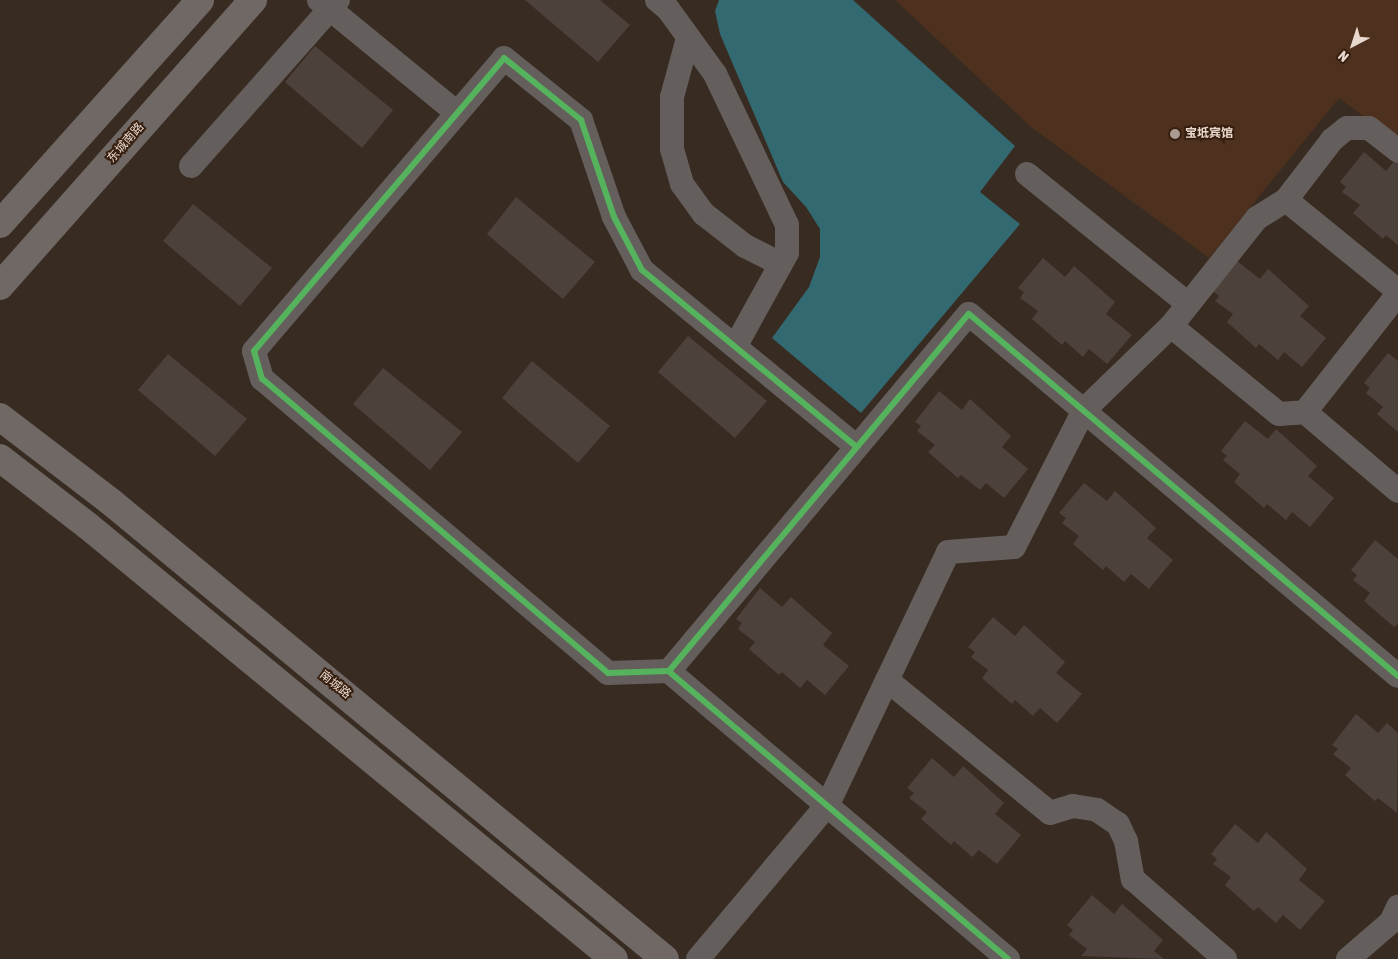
<!DOCTYPE html>
<meta charset="utf-8">
<style>
body{margin:0}
#map{position:relative;width:1398px;height:959px;overflow:hidden;background:#382b22;font-family:"Asap Condensed","Noto Sans SC",sans-serif}
div>[style]{position:absolute}
[style*='--x']{left:calc(var(--x)*1px);top:calc(var(--y)*1px);width:calc(var(--w)*1px);rotate:calc(var(--a)*1deg)}
.built>*{inset:0;background:#4d301d}
.water>*{inset:0;background:#336971}
.building>*{inset:0;background:#4d413b}
.minor>*{height:24px;margin:-12px;padding:0 12px;transform-origin:12px;border-radius:12px;background:#645e5c}
.secondary>*{height:28px;margin:-14px;padding:0 14px;transform-origin:14px;border-radius:14px;background:#706865}
.cycleway>*{height:6px;margin:-3px;padding:0 3px;transform-origin:3px;border-radius:3px;background:#56b35d}
.dots>*{width:14px;height:14px;translate:-50% -50%;box-sizing:border-box;border:2px solid #371f0f;border-radius:50%}
span{translate:-50% -50%;white-space:nowrap;text-align:center;line-height:1.15;-webkit-text-stroke:4px #371f0f;paint-order:stroke}
.poi-label{font-size:12px;color:#e9d8ce;font-weight:700}
.left{translate:0 -50%;text-align:left}
.street-label{font-size:12px;color:#e9d8ce}
.north{position:absolute;left:1328px;top:20px;width:50px;height:50px;-webkit-text-stroke:4px #371f0f;paint-order:stroke;rotate:220deg;font-size:14px;font-weight:700;line-height:20px;text-align:center;color:#e9d8ce}
.north::after{content:'';display:block;margin:auto;width:18px;height:22px;background:#e9d8ce;clip-path:polygon(50% 0,100% 100%,50% 72%,0 100%)}
</style>
<div id="map">
<div class="built">
<i style="clip-path:polygon(895px 0,1398px 0,1398px 142px,1339px 98px,1209px 258px,1031px 127px)"></i>
</div>
<div class="water">
<i style="clip-path:polygon(719px 0,853px 0,1015px 146px,980px 192px,1020px 224px,861px 413px,772px 338px,809px 287px,820px 257px,820px 229px,806px 207px,783px 182px,720px 34px,715px 11px)"></i>
</div>
<div class="building">
<i style="clip-path:polygon(525px 0,600px 0,630px 25px,598px 62px)"></i>
<i style="clip-path:polygon(315px 46px,393px 110px,362px 148px,285px 82px)"></i>
<i style="clip-path:polygon(1364px 152px,1386px 171px,1395px 160px,1398px 163px,1398px 245px,1386px 235px,1383px 239px,1353px 213px,1360px 205px,1342px 192px,1346px 187px,1340px 182px)"></i>
<i style="clip-path:polygon(516px 197px,595px 262px,563px 299px,487px 234px)"></i>
<i style="clip-path:polygon(193px 204px,272px 268px,240px 306px,163px 241px)"></i>
<i style="clip-path:polygon(1043px 258px,1065px 277px,1074px 266px,1115px 302px,1106px 314px,1132px 335px,1107px 364px,1089px 349px,1083px 357px,1065px 341px,1062px 345px,1032px 319px,1038px 311px,1020px 298px,1024px 292px,1018px 288px)"></i>
<i style="clip-path:polygon(1237px 261px,1260px 279px,1268px 269px,1309px 306px,1300px 316px,1326px 338px,1302px 367px,1284px 352px,1278px 360px,1259px 344px,1256px 348px,1227px 322px,1233px 314px,1215px 301px,1219px 296px,1213px 291px)"></i>
<i style="clip-path:polygon(688px 336px,767px 401px,735px 438px,658px 372px)"></i>
<i style="clip-path:polygon(1388px 353px,1398px 361px,1398px 432px,1377px 414px,1383px 407px,1366px 393px,1370px 388px,1364px 383px)"></i>
<i style="clip-path:polygon(168px 354px,247px 419px,215px 456px,138px 390px)"></i>
<i style="clip-path:polygon(532px 361px,610px 426px,578px 463px,502px 398px)"></i>
<i style="clip-path:polygon(383px 368px,462px 432px,430px 470px,353px 404px)"></i>
<i style="clip-path:polygon(939px 391px,962px 410px,970px 399px,1011px 436px,1002px 447px,1028px 469px,1004px 498px,986px 483px,980px 490px,961px 475px,958px 478px,928px 452px,935px 445px,917px 431px,921px 426px,915px 422px)"></i>
<i style="clip-path:polygon(1245px 421px,1268px 439px,1276px 429px,1317px 466px,1308px 476px,1334px 498px,1310px 527px,1292px 512px,1286px 520px,1267px 504px,1264px 508px,1234px 482px,1240px 474px,1223px 460px,1227px 456px,1221px 451px)"></i>
<i style="clip-path:polygon(1084px 483px,1107px 501px,1115px 491px,1156px 528px,1147px 538px,1173px 560px,1149px 589px,1131px 574px,1124px 582px,1106px 566px,1103px 570px,1073px 544px,1079px 536px,1062px 523px,1066px 518px,1059px 513px)"></i>
<i style="clip-path:polygon(1375px 540px,1398px 559px,1398px 624px,1394px 627px,1364px 601px,1370px 593px,1353px 580px,1357px 575px,1351px 570px)"></i>
<i style="clip-path:polygon(760px 588px,782px 607px,791px 597px,832px 633px,823px 645px,849px 666px,825px 695px,807px 680px,800px 688px,782px 672px,779px 675px,749px 649px,755px 642px,738px 629px,742px 623px,736px 619px)"></i>
<i style="clip-path:polygon(993px 617px,1015px 636px,1024px 625px,1065px 662px,1056px 673px,1082px 694px,1057px 723px,1040px 708px,1033px 716px,1015px 700px,1012px 704px,982px 678px,988px 670px,971px 657px,975px 652px,968px 647px)"></i>
<i style="clip-path:polygon(1356px 714px,1378px 733px,1387px 723px,1398px 733px,1397px 813px,1378px 798px,1375px 801px,1345px 775px,1351px 768px,1333px 754px,1338px 749px,1332px 745px)"></i>
<i style="clip-path:polygon(932px 758px,954px 777px,963px 766px,1004px 803px,995px 814px,1021px 835px,997px 864px,979px 850px,972px 857px,954px 841px,951px 845px,921px 819px,927px 812px,909px 798px,914px 793px,907px 788px)"></i>
<i style="clip-path:polygon(1235px 824px,1258px 843px,1266px 832px,1307px 869px,1299px 880px,1325px 901px,1300px 930px,1283px 915px,1276px 923px,1258px 907px,1254px 911px,1225px 885px,1231px 877px,1213px 864px,1217px 859px,1211px 854px)"></i>
<i style="clip-path:polygon(1092px 895px,1114px 914px,1122px 904px,1163px 940px,1154px 951px,1164px 959px,1081px 956px,1087px 949px,1069px 935px,1073px 930px,1067px 925px)"></i>
</div>
<div class="minor">
<i style="--x:319;--y:0;--w:178;--a:39.3"></i>
<i style="--x:657;--y:0;--w:14;--a:39"></i>
<i style="--x:668;--y:9;--w:80;--a:54.1"></i>
<i style="--x:715;--y:74;--w:167;--a:64.5"></i>
<i style="--x:787;--y:225;--w:28;--a:90"></i>
<i style="--x:787;--y:253;--w:107;--a:119"></i>
<i style="--x:688;--y:38;--w:61;--a:105.2"></i>
<i style="--x:672;--y:97;--w:52;--a:90"></i>
<i style="--x:672;--y:149;--w:36;--a:74"></i>
<i style="--x:682;--y:184;--w:37;--a:54"></i>
<i style="--x:704;--y:214;--w:52;--a:38"></i>
<i style="--x:745;--y:246;--w:40;--a:26.6"></i>
<i style="--x:191;--y:166;--w:222;--a:-48.5"></i>
<i style="--x:1027;--y:174;--w:207;--a:38.9"></i>
<i style="--x:1286;--y:200;--w:76;--a:-52.5"></i>
<i style="--x:1332;--y:140;--w:19;--a:-39"></i>
<i style="--x:1347;--y:128;--w:22;--a:0"></i>
<i style="--x:1369;--y:128;--w:37;--a:38"></i>
<i style="--x:1398;--y:291;--w:144;--a:-140.9"></i>
<i style="--x:1286;--y:200;--w:34;--a:148"></i>
<i style="--x:1257;--y:218;--w:138;--a:128.5"></i>
<i style="--x:1171;--y:326;--w:139;--a:39.2"></i>
<i style="--x:1279;--y:414;--w:26;--a:-4"></i>
<i style="--x:1305;--y:412;--w:122;--a:40.3"></i>
<i style="--x:1305;--y:412;--w:150;--a:-51.8"></i>
<i style="--x:669;--y:671;--w:61;--a:178.1"></i>
<i style="--x:608;--y:673;--w:454;--a:-139.6"></i>
<i style="--x:262;--y:379;--w:29;--a:-106"></i>
<i style="--x:254;--y:351;--w:385;--a:-49.5"></i>
<i style="--x:504;--y:58;--w:99;--a:38.8"></i>
<i style="--x:581;--y:120;--w:102;--a:71.2"></i>
<i style="--x:614;--y:217;--w:60;--a:62.2"></i>
<i style="--x:642;--y:270;--w:278;--a:39.5"></i>
<i style="--x:887;--y:680;--w:210;--a:39.2"></i>
<i style="--x:1050;--y:813;--w:24;--a:-17"></i>
<i style="--x:1073;--y:806;--w:24;--a:9"></i>
<i style="--x:1097;--y:810;--w:25;--a:34"></i>
<i style="--x:1118;--y:824;--w:19;--a:65"></i>
<i style="--x:1126;--y:841;--w:39;--a:80"></i>
<i style="--x:1133;--y:879;--w:122;--a:41"></i>
<i style="--x:698;--y:959;--w:202;--a:-50"></i>
<i style="--x:828;--y:804;--w:279;--a:-64.5"></i>
<i style="--x:948;--y:552;--w:66;--a:-4.3"></i>
<i style="--x:1014;--y:547;--w:154;--a:-62.9"></i>
<i style="--x:1084;--y:410;--w:121;--a:-44"></i>
<i style="--x:1008;--y:959;--w:445;--a:-139.7"></i>
<i style="--x:669;--y:671;--w:466;--a:-50"></i>
<i style="--x:969;--y:314;--w:561;--a:40.16"></i>
<i style="--x:1348;--y:959;--w:57;--a:-40.7"></i>
<i style="--x:1391;--y:922;--w:17;--a:-65"></i>
</div>
<div class="secondary">
<i style="--x:0;--y:224;--w:300;--a:-48.2"></i>
<i style="--x:0;--y:286;--w:382;--a:-48.5"></i>
<i style="--x:0;--y:417;--w:140;--a:37.4"></i>
<i style="--x:111;--y:502;--w:718;--a:39.52"></i>
<i style="--x:0;--y:458;--w:111;--a:37.7"></i>
<i style="--x:88;--y:526;--w:681;--a:39.46"></i>
</div>
<div class="cycleway">
<i style="--x:669;--y:671;--w:61;--a:178.1"></i>
<i style="--x:608;--y:673;--w:454;--a:-139.6"></i>
<i style="--x:262;--y:379;--w:29;--a:-106"></i>
<i style="--x:254;--y:351;--w:385;--a:-49.5"></i>
<i style="--x:504;--y:58;--w:99;--a:38.8"></i>
<i style="--x:581;--y:120;--w:102;--a:71.2"></i>
<i style="--x:614;--y:217;--w:60;--a:62.2"></i>
<i style="--x:642;--y:270;--w:278;--a:39.5"></i>
<i style="--x:1008;--y:959;--w:445;--a:-139.7"></i>
<i style="--x:669;--y:671;--w:466;--a:-50"></i>
<i style="--x:969;--y:314;--w:561;--a:40.16"></i>
</div>
<div class="dots">
<i style="left:1175px;top:134px;background:#ab9b92"></i>
</div>
<div class="poi-label">
<span class="left" style="left:1185px;top:134px">宝坻宾馆</span>
</div>
<div class="street-label">
<span style="left:126px;top:143px;rotate:-49deg">东城南路</span>
<span style="left:335px;top:685px;rotate:39deg">南城路</span>
</div>
<div class="north">N</div>
</div>
